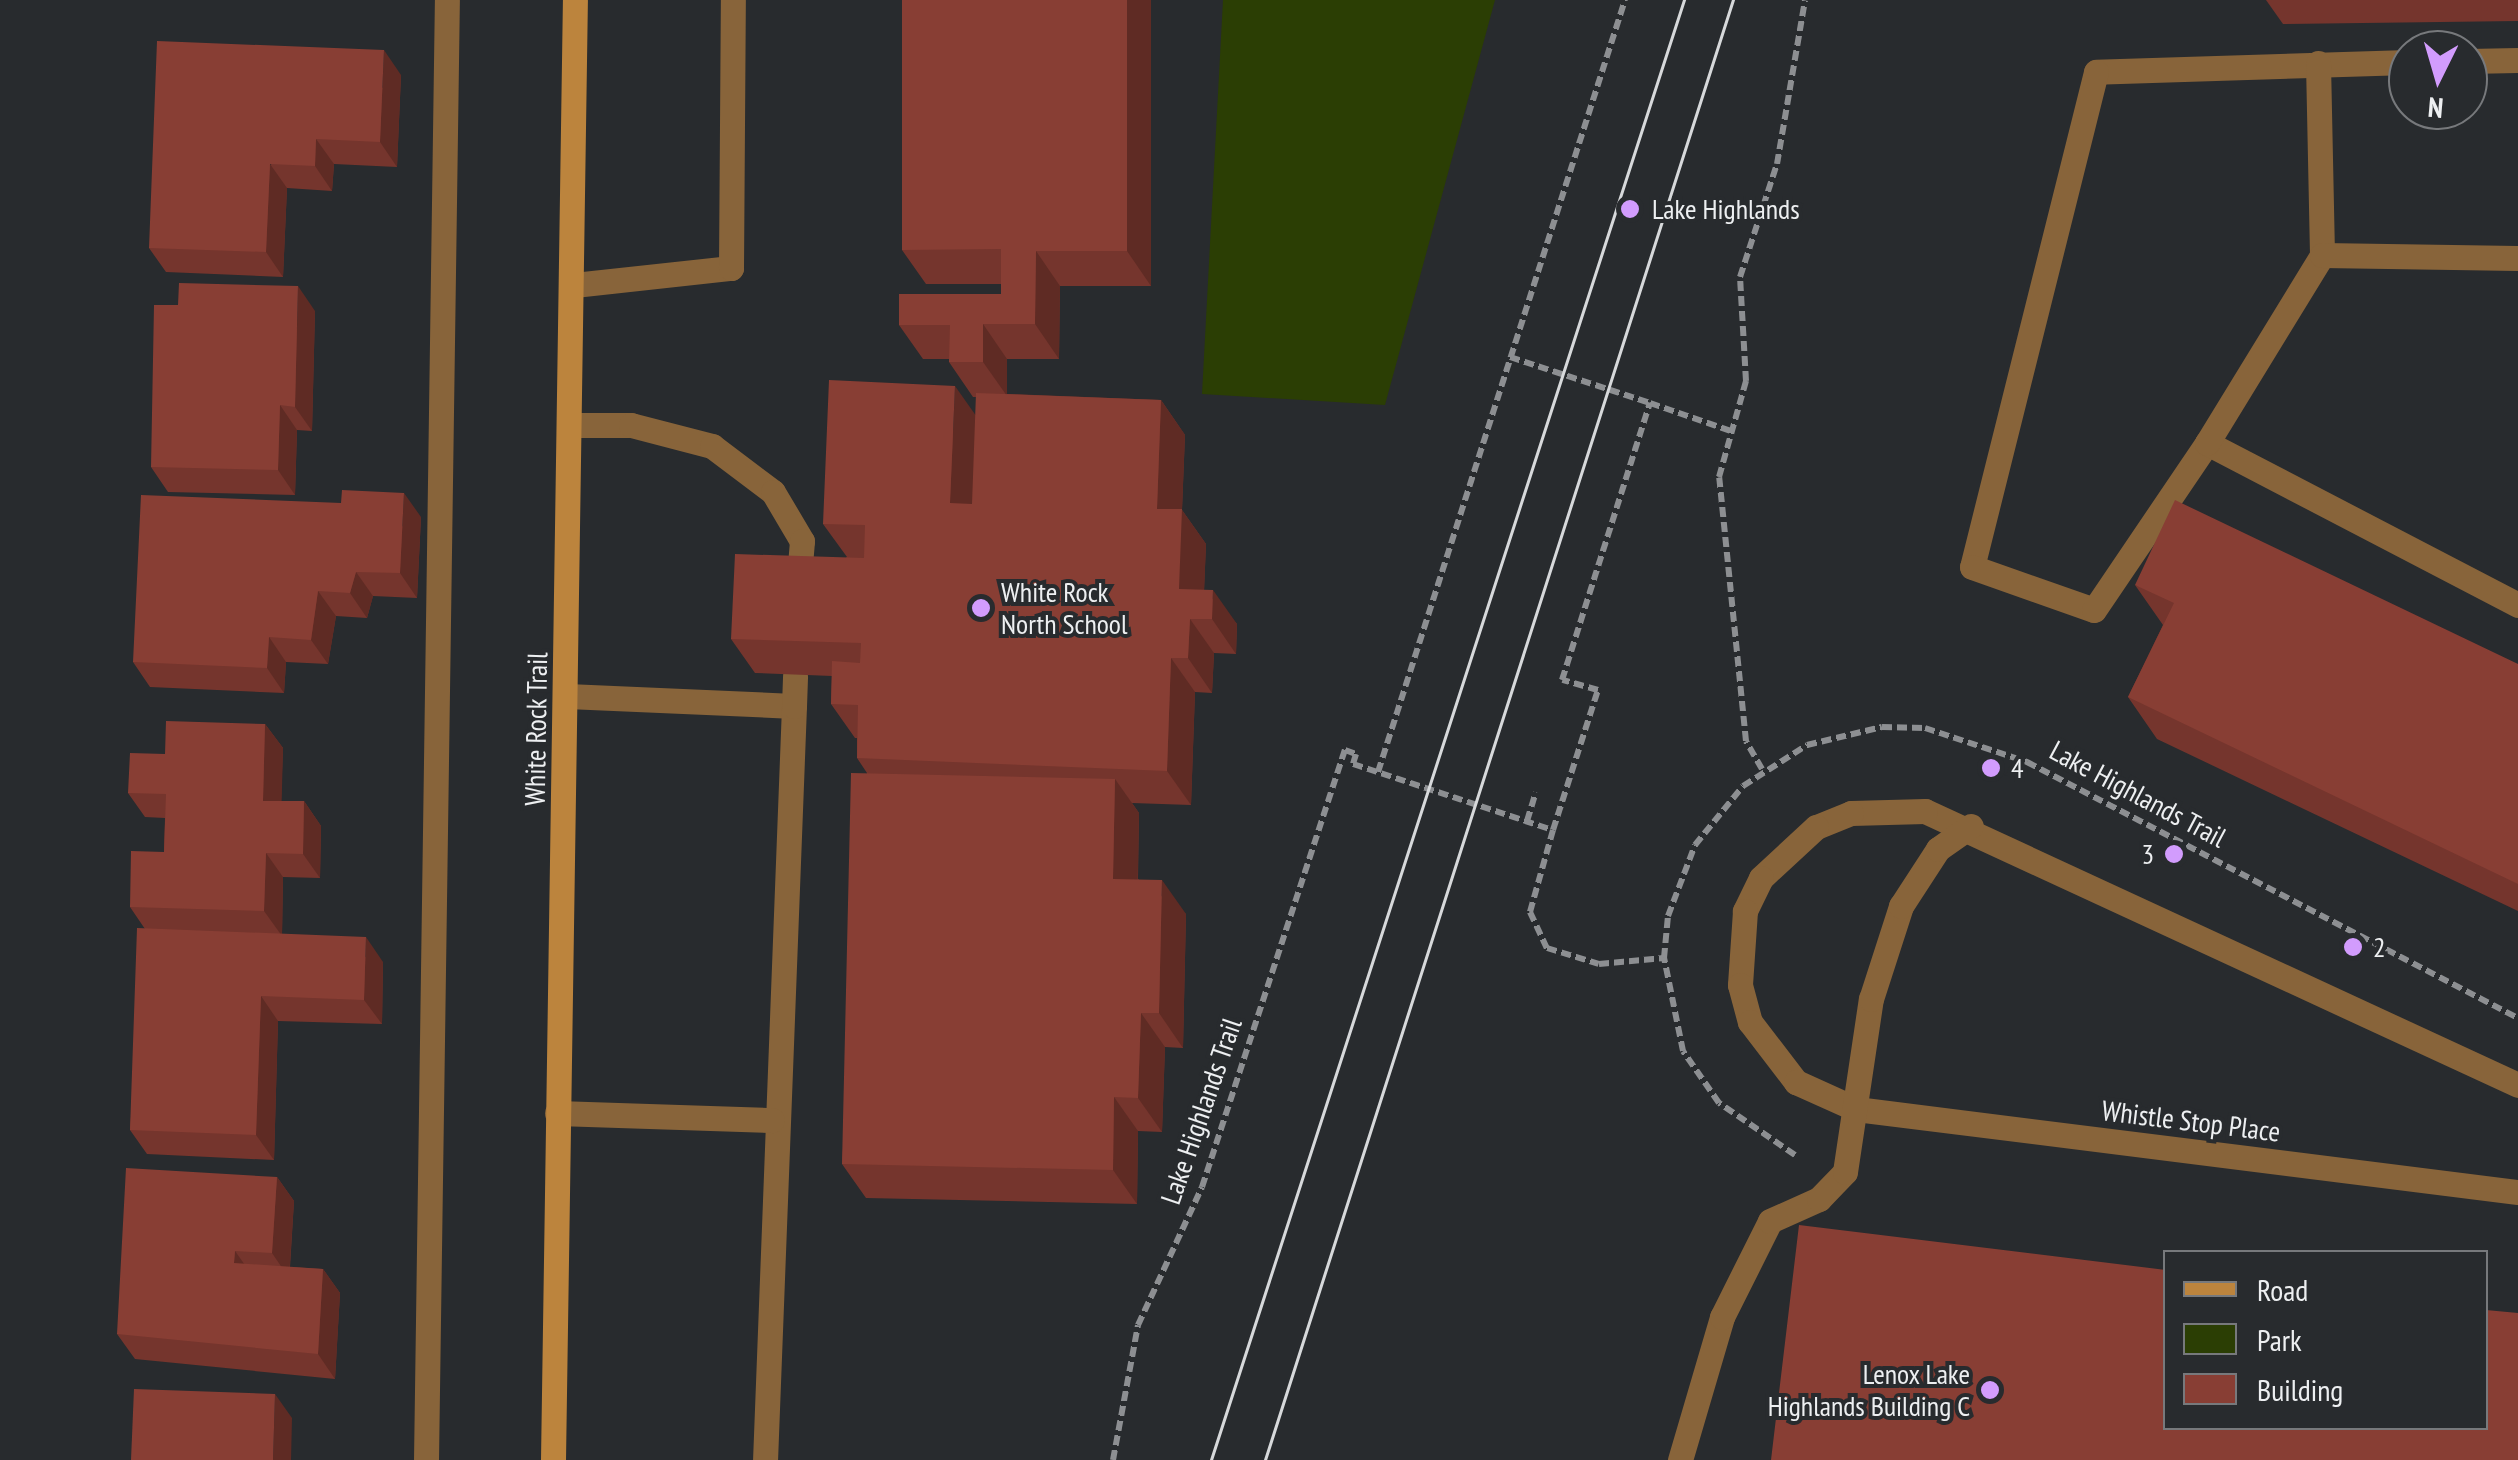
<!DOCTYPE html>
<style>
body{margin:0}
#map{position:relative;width:2518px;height:1460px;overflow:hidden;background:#282b2e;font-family:"PT Sans Narrow",sans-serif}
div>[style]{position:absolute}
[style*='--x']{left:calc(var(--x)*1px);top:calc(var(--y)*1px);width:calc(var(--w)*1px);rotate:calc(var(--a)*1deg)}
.green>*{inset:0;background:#2b3e04}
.path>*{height:6px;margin-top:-3px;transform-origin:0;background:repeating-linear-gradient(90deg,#8d8f92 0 10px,transparent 0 15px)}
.lane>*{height:25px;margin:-12.5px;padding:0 12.5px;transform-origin:12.5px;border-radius:12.5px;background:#88643a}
.secondary>*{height:25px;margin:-12.5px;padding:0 12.5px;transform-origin:12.5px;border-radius:12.5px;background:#bc843d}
.tram>*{height:2.5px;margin:-1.25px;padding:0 1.25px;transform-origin:1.25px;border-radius:1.25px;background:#d7d9db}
.wall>*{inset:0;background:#75352d}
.shaded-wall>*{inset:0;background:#5f2b24}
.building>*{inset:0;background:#883e34}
.dots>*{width:28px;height:28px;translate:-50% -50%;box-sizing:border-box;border:5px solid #282b2e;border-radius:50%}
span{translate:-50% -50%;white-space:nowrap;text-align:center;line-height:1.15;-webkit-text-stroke:8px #282b2e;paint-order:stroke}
.poi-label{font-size:28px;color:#edeff1}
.left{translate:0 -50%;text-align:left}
.right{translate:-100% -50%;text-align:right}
.street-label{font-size:28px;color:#edeff1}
.legend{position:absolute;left:2163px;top:1250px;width:325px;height:180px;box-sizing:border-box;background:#282b2e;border:2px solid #77797c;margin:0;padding:12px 18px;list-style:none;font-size:30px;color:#edeff1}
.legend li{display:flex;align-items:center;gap:20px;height:50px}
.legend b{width:50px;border:2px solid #77797c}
.north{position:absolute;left:2388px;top:30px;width:100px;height:100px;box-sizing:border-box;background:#282b2e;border:2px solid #77797c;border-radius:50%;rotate:185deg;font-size:28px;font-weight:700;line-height:40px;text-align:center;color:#edeff1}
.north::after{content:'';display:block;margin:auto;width:35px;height:45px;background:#d29cfd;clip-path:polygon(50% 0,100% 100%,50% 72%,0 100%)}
</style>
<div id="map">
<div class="green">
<i style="clip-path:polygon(1223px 0,1495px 0,1385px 405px,1202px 394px)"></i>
</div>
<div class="path">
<i style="--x:1510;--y:357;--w:147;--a:18.2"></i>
<i style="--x:1762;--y:769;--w:32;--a:-120"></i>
<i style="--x:1746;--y:741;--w:265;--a:-95.8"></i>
<i style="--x:1719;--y:477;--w:100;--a:-74.3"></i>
<i style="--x:1746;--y:381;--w:104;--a:-93.3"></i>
<i style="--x:1740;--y:277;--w:119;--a:-71.9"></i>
<i style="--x:1777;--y:164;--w:166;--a:-80.3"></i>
<i style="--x:1378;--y:772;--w:811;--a:-72.26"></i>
<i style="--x:1527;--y:821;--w:30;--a:-73"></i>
<i style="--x:1553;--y:830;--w:85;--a:105.7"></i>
<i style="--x:1530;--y:912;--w:40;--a:65"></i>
<i style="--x:1547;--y:948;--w:54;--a:17.1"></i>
<i style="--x:1599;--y:964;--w:65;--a:-5.3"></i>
<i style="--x:1795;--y:1155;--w:92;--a:-145.6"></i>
<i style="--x:1719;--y:1103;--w:63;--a:-124.7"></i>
<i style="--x:1683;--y:1051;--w:95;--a:-101.5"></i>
<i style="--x:1664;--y:958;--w:42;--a:-84.6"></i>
<i style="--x:1668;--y:916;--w:76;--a:-69.2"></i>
<i style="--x:1695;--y:845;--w:76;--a:-50.9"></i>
<i style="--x:1743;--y:786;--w:76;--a:-32.6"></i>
<i style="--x:1807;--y:745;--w:77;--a:-13.5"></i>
<i style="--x:1882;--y:727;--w:43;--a:1.3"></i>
<i style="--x:1925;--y:728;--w:108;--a:18.4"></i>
<i style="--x:2027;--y:762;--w:554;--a:27.54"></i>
<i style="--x:1113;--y:1460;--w:137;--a:-79.5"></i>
<i style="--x:1138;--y:1325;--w:152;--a:-65.1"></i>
<i style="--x:1202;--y:1187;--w:460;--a:-71.9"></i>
<i style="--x:1345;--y:750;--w:12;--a:20"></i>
<i style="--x:1356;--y:754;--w:10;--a:107"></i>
<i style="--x:1353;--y:764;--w:211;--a:18.3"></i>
<i style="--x:1553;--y:830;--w:147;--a:-72.2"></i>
<i style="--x:1598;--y:690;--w:37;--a:-164"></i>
<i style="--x:1562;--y:680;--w:291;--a:-72.4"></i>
<i style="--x:1650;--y:403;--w:86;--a:19.1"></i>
</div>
<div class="lane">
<i style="--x:2468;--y:61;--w:50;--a:-1.1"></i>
<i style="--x:2408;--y:62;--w:312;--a:178.2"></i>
<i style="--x:2096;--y:72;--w:510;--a:104.06"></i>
<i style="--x:1972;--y:567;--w:129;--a:19.4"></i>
<i style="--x:2094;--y:610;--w:202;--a:-55.9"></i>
<i style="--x:2207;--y:443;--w:351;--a:27.5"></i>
<i style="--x:2318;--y:63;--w:192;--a:88.8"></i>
<i style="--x:574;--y:285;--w:158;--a:-6.2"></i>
<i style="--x:731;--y:268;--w:268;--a:-89.6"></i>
<i style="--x:572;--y:425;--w:59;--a:0"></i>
<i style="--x:631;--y:425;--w:84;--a:14.5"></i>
<i style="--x:712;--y:446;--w:76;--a:37"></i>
<i style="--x:773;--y:492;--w:57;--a:59.4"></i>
<i style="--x:802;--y:541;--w:48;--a:94.8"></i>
<i style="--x:2207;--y:443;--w:220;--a:-58.5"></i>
<i style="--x:2322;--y:255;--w:196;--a:0.9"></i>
<i style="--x:567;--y:696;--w:227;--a:2.5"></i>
<i style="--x:794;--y:706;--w:755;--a:92.2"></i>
<i style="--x:794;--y:706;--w:30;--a:-88"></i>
<i style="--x:2518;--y:1085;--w:653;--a:-155.2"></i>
<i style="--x:1925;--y:811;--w:74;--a:178.5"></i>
<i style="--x:1851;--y:813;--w:38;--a:158"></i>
<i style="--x:1816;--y:827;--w:75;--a:137.2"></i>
<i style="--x:1761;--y:878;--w:37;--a:116"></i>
<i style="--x:1745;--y:911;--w:74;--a:93.9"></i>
<i style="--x:1740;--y:985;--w:38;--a:75"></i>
<i style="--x:1750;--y:1022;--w:76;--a:52.5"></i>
<i style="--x:1796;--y:1082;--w:66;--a:24.2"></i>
<i style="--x:1856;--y:1109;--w:667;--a:7.15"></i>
<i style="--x:557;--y:1113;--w:215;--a:1.9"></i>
<i style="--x:426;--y:1460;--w:1460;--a:-89.18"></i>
<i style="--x:1680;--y:1460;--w:149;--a:-73.6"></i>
<i style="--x:1722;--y:1317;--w:107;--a:-63.4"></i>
<i style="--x:1770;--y:1221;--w:54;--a:-24.2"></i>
<i style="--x:1819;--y:1199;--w:37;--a:-46"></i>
<i style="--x:1845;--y:1172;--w:175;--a:-81.5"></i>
<i style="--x:1871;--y:999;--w:98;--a:-72.1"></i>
<i style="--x:1901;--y:906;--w:68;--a:-57"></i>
<i style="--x:1938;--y:849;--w:40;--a:-34.9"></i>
</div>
<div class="secondary">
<i style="--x:553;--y:1460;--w:1460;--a:-89.14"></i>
</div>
<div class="tram">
<i style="--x:1211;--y:1460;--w:1535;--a:-72.05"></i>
<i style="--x:1265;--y:1460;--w:1533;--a:-72.23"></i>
</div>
<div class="wall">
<i style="clip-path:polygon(902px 0,1151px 0,1151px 286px,1060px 286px,1059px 359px,1007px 359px,1007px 394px,1161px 400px,1185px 435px,1182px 510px,1206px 544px,1204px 590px,1237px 624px,1236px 654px,1214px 653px,1212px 693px,1195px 692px,1191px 805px,1132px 803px,1139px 813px,1138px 879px,1186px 914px,1183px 1048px,1165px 1047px,1162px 1132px,1138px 1131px,1137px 1204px,866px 1198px,842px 1164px,867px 773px,857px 758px,857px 738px,855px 738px,831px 704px,832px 676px,755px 673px,731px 639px,847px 557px,823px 524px,976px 415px,976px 397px,973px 397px,949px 362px,949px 359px,923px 359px,899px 325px,1001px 294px,1001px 284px,926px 284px,902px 250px)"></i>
<i style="clip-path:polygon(2266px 0,2518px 0,2518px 21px,2283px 24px)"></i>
<i style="clip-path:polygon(401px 75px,397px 167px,334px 164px,332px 191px,287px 188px,283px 277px,166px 272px,149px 248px)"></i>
<i style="clip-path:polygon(315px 311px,312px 431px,297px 430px,295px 495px,168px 492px,151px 467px)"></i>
<i style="clip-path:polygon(421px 517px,417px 598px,373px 596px,367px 618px,336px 616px,328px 664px,286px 662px,284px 693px,150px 687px,133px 662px)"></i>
<i style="clip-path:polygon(2135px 585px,2518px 664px,2518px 911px,2157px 739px,2128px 697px,2163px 625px)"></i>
<i style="clip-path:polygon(265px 724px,283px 748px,281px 801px,304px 801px,321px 826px,320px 878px,283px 877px,282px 934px,383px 962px,382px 1024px,278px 1021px,274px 1160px,147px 1154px,130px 1130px,145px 929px,130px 907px,164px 852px,165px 818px,145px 817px,128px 793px,165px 754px)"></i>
<i style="clip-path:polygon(277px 1177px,294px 1201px,290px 1267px,323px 1269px,340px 1293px,335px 1379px,135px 1359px,117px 1334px)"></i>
</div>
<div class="shaded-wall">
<i style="clip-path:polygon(1127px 0,1151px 0,1151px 286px,1127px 251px)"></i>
<i style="clip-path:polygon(384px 50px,401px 75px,397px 167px,380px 142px)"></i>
<i style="clip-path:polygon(316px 139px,334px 164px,332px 191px,315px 166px)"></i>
<i style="clip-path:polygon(270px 164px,287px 188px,283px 277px,266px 252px)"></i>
<i style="clip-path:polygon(1036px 251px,1060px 286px,1059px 359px,1035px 324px)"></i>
<i style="clip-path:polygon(298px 286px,315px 311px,312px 431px,295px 407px)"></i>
<i style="clip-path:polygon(983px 324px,1007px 359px,1007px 396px,983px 362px)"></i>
<i style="clip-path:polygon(955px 386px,979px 420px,974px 537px,950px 503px)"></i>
<i style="clip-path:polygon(1161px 400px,1185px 435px,1182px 510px,1206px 544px,1203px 619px,1179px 589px,1157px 509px)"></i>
<i style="clip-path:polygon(280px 405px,297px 430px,295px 495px,278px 470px)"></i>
<i style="clip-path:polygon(404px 493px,421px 517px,417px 598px,400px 573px)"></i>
<i style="clip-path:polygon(356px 572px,373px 596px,367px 618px,350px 593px)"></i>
<i style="clip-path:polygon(1213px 590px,1237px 624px,1236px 654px,1212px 619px)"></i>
<i style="clip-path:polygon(318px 591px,336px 616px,328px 664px,311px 640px)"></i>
<i style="clip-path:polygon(1190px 619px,1214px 653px,1212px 693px,1188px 658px)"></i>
<i style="clip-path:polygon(269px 637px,286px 662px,284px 693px,267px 668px)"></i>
<i style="clip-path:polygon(1171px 658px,1195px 692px,1191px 805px,1167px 771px)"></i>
<i style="clip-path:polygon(265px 724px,283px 748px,281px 826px,263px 801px)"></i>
<i style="clip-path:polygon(1115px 779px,1139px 813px,1137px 913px,1113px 879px)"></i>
<i style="clip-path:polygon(304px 801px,321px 826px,320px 878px,303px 854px)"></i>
<i style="clip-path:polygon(266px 853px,283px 877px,282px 936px,264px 911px)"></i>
<i style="clip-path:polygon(1162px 880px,1186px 914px,1183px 1048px,1159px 1013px)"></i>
<i style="clip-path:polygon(366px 937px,383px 962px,382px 1024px,364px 1000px)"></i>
<i style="clip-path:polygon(261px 996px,278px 1021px,274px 1160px,256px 1135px)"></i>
<i style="clip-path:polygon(1141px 1013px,1165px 1047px,1162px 1132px,1138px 1098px)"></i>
<i style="clip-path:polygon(1114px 1097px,1138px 1131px,1137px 1204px,1113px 1170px)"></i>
<i style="clip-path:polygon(277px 1177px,294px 1201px,289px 1278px,272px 1253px)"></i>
<i style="clip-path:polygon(235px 1251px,252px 1275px,234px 1263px)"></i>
<i style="clip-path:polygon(323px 1269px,340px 1293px,335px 1379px,318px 1354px)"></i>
<i style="clip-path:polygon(275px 1394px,292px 1418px,291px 1460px,273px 1460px)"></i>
</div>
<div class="building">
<i style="clip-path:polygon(902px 0,1127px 0,1127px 251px,1036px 251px,1035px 324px,983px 324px,983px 362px,949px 362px,950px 325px,899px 325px,899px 294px,1001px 294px,1001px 249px,902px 250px)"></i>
<i style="clip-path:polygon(157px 41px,384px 50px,380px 142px,316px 139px,315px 166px,270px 164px,266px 252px,149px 248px)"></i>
<i style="clip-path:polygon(179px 283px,298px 286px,295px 407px,280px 405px,278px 470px,151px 467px,154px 305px,178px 305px)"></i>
<i style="clip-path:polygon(829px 380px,955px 386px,950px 503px,972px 504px,976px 393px,1161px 400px,1157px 509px,1182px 509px,1179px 589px,1213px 590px,1212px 619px,1190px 619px,1188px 658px,1171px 658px,1167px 771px,857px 758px,858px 705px,831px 704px,832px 661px,860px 663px,861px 643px,731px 639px,735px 554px,864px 558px,865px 525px,823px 524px)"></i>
<i style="clip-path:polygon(342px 490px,404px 493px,400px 573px,356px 572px,350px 593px,318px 591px,311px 640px,269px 637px,267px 668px,133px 662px,141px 495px,341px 503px)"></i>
<i style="clip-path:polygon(2175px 500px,2518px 664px,2518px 884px,2128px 697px,2174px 603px,2135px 585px)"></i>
<i style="clip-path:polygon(166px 721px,265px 724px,263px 801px,304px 801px,303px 854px,266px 853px,264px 911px,130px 907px,131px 851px,164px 852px,166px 794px,128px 793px,130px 753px,165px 754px)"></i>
<i style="clip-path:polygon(851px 773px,1115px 779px,1113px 879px,1162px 880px,1159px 1013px,1141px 1013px,1138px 1098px,1114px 1097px,1113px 1170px,842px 1164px)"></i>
<i style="clip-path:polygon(137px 928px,366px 937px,364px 1000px,261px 996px,256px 1135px,130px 1130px)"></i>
<i style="clip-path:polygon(126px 1168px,277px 1177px,272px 1253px,235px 1251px,234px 1263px,323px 1269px,318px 1354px,117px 1334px)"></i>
<i style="clip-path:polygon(1799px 1225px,2166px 1270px,2166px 1428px,2486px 1428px,2486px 1310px,2518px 1313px,2518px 1460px,1771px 1460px)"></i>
<i style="clip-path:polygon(134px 1389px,275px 1394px,273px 1460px,131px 1460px)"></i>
</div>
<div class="dots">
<i style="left:1630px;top:209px;background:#d29cfd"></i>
<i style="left:981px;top:608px;background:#d29cfd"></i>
<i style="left:1991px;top:768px;background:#d29cfd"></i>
<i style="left:2174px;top:854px;background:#d29cfd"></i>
<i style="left:2353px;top:947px;background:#d29cfd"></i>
<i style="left:1990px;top:1390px;background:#d29cfd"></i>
</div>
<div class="poi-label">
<span class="left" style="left:1652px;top:209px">Lake Highlands</span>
<span class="left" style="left:1001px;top:608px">White Rock<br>North School</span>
<span class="left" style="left:2011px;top:768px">4</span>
<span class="right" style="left:2154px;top:854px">3</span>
<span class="left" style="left:2373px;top:947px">2</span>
<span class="right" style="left:1970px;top:1390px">Lenox Lake<br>Highlands Building C</span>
</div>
<div class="street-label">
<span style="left:536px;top:729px;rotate:-89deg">White Rock Trail</span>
<span style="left:2138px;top:794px;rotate:28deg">Lake Highlands Trail</span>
<span style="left:1201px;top:1111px;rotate:-71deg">Lake Highlands Trail</span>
<span style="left:2191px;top:1121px;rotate:7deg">Whistle Stop Place</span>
</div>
<ul class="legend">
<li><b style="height:12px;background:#bc843d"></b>Road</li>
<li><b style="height:28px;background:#2b3e04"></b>Park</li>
<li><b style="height:28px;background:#883e34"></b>Building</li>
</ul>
<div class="north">N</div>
</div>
